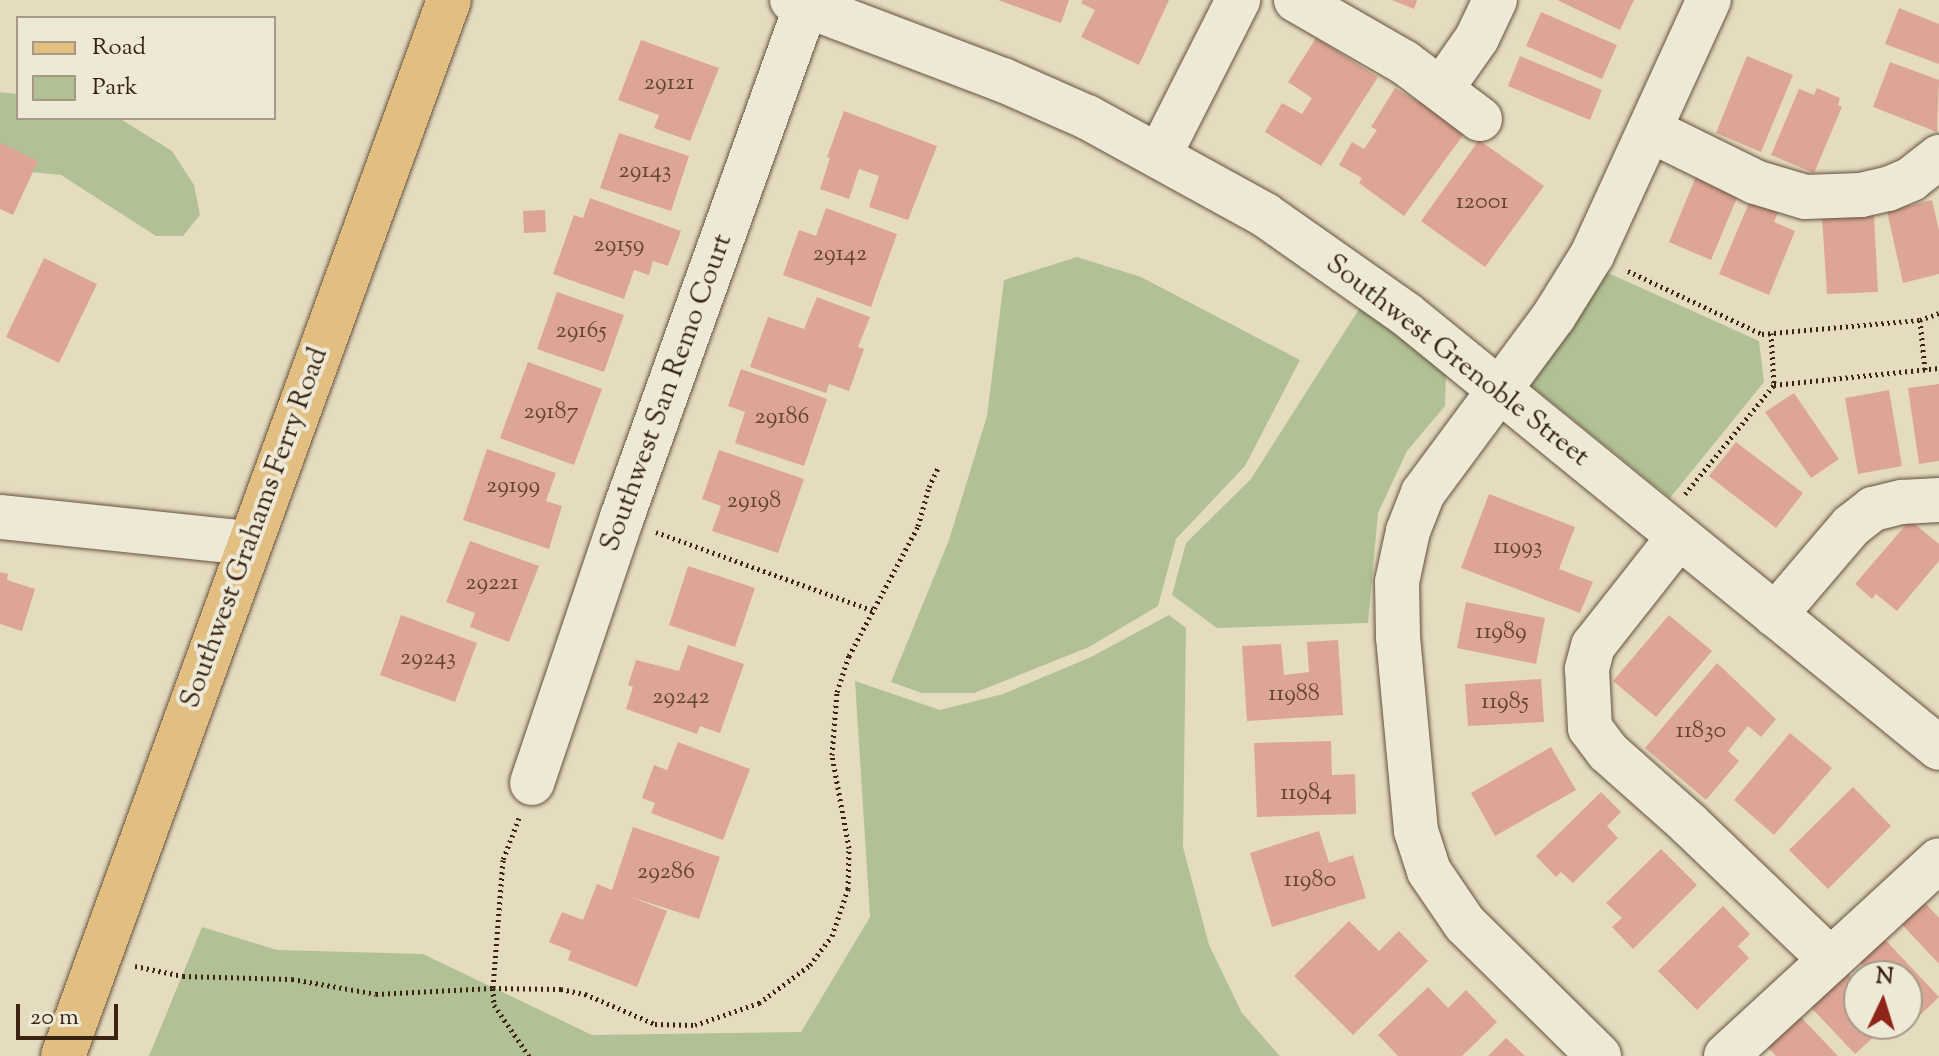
<!DOCTYPE html>
<style>
body{margin:0}
#map{position:relative;width:1939px;height:1056px;overflow:hidden;background:#e5dcc0;font-family:"Sorts Mill Goudy",serif}
div>[style]{position:absolute}
[style*='--x']{left:calc(var(--x)*1px);top:calc(var(--y)*1px);width:calc(var(--w)*1px);rotate:calc(var(--a)*1deg)}
.green>*{inset:0;background:#b1c195}
.building>*{inset:0;background:#dda595}
.path>*{height:5px;margin-top:-2.5px;transform-origin:0;background:repeating-linear-gradient(90deg,#3a2411 0 2px,transparent 0 6px)}
.roads{filter:drop-shadow(0 0 2px #65523d) drop-shadow(0 0 2px #65523d)}
.minor>*{height:44px;margin:-22px;padding:0 22px;transform-origin:22px;border-radius:22px;background:#eee8d6}
.major>*{height:44px;margin:-22px;padding:0 22px;transform-origin:22px;border-radius:22px;background:#e2be80}
span{translate:-50% -50%;white-space:nowrap;text-align:center;line-height:1.15;-webkit-text-stroke:8px #eee8d6;paint-order:stroke}
.number-label{font-size:24px;color:#634432}
.number-label span{-webkit-text-stroke-width:0}
.street-label{font-size:28px;color:#3a2411}
.legend{position:absolute;left:16px;top:16px;width:260px;height:104px;box-sizing:border-box;background:#eee8d6;border:2px solid #a69a87;margin:0;padding:10px 14px;list-style:none;font-size:24px;color:#3a2411}
.legend li{display:flex;align-items:center;gap:16px;height:40px}
.legend b{width:40px;border:2px solid #a69a87}
.north{position:absolute;left:1843px;top:960px;width:80px;height:80px;box-sizing:border-box;background:#eee8d6;border:2px solid #a69a87;border-radius:50%;rotate:4deg;font-size:22px;font-weight:700;line-height:32px;text-align:center;color:#3a2411}
.north::after{content:'';display:block;margin:auto;width:28px;height:36px;background:#8f2418;clip-path:polygon(50% 0,100% 100%,50% 72%,0 100%)}
.scale{position:absolute;left:16px;top:1004px;width:102px;height:36px;box-sizing:border-box;border:4px solid #3a2411;border-top:0;padding-left:10px;font-size:24px;line-height:28px;white-space:nowrap;color:#3a2411;-webkit-text-stroke:6px #eee8d6;paint-order:stroke}
</style>
<div id="map">
<div class="green">
<i style="clip-path:polygon(0 92px,18px 94px,18px 118px,119px 118px,172px 151px,194px 185px,200px 215px,183px 236px,156px 236px,61px 175px,0 169px)"></i>
<i style="clip-path:polygon(1077px 257px,1141px 277px,1300px 360px,1245px 466px,1176px 539px,1158px 606px,1089px 647px,974px 693px,922px 693px,891px 682px,949px 540px,987px 416px,1004px 280px)"></i>
<i style="clip-path:polygon(1595px 267px,1759px 341px,1764px 382px,1670px 498px,1519px 376px)"></i>
<i style="clip-path:polygon(1361px 306px,1446px 374px,1445px 406px,1407px 451px,1378px 513px,1368px 623px,1217px 628px,1172px 595px,1186px 543px,1251px 479px)"></i>
<i style="clip-path:polygon(1169px 615px,1186px 628px,1183px 847px,1209px 945px,1242px 1013px,1280px 1056px,149px 1056px,202px 927px,277px 950px,423px 954px,592px 1035px,801px 1032px,870px 917px,855px 681px,940px 710px,1003px 694px,1091px 657px)"></i>
</div>
<div class="building">
<i style="clip-path:polygon(998px 0,1069px 0,1061px 23px)"></i>
<i style="clip-path:polygon(1083px 0,1169px 0,1139px 65px,1081px 37px,1095px 10px,1081px 3px)"></i>
<i style="clip-path:polygon(1392px 0,1417px 0,1414px 9px)"></i>
<i style="clip-path:polygon(1557px 0,1634px 0,1620px 30px)"></i>
<i style="clip-path:polygon(1899px 8px,1939px 24px,1939px 64px,1885px 44px)"></i>
<i style="clip-path:polygon(1541px 12px,1617px 45px,1602px 79px,1526px 46px)"></i>
<i style="clip-path:polygon(1316px 38px,1378px 77px,1321px 166px,1265px 132px,1282px 103px,1302px 114px,1312px 98px,1288px 82px)"></i>
<i style="clip-path:polygon(641px 40px,719px 68px,690px 141px,654px 128px,659px 115px,618px 100px)"></i>
<i style="clip-path:polygon(1520px 56px,1602px 90px,1590px 120px,1508px 86px)"></i>
<i style="clip-path:polygon(1747px 56px,1793px 75px,1761px 152px,1716px 133px)"></i>
<i style="clip-path:polygon(1890px 62px,1939px 80px,1937px 132px,1873px 107px)"></i>
<i style="clip-path:polygon(1395px 88px,1418px 102px,1424px 94px,1469px 127px,1404px 216px,1359px 183px,1362px 178px,1339px 165px,1352px 142px,1364px 149px,1377px 130px,1371px 127px)"></i>
<i style="clip-path:polygon(1817px 88px,1840px 98px,1838px 105px,1842px 107px,1814px 173px,1771px 155px,1799px 89px,1814px 95px)"></i>
<i style="clip-path:polygon(844px 111px,937px 146px,908px 220px,869px 207px,879px 176px,859px 169px,849px 199px,820px 189px,830px 158px,827px 157px)"></i>
<i style="clip-path:polygon(619px 133px,689px 156px,671px 211px,600px 188px)"></i>
<i style="clip-path:polygon(1479px 140px,1544px 186px,1485px 267px,1421px 221px)"></i>
<i style="clip-path:polygon(0 143px,38px 161px,13px 215px,0 209px)"></i>
<i style="clip-path:polygon(1697px 174px,1739px 193px,1711px 260px,1669px 242px)"></i>
<i style="clip-path:polygon(590px 198px,681px 231px,668px 266px,653px 261px,649px 275px,634px 270px,624px 299px,553px 274px,574px 215px,583px 218px)"></i>
<i style="clip-path:polygon(1751px 198px,1779px 210px,1774px 222px,1795px 231px,1769px 295px,1719px 274px)"></i>
<i style="clip-path:polygon(1932px 200px,1939px 231px,1939px 274px,1903px 283px,1887px 211px)"></i>
<i style="clip-path:polygon(826px 208px,897px 234px,871px 307px,783px 275px,799px 230px,816px 236px)"></i>
<i style="clip-path:polygon(545px 210px,546px 232px,524px 233px,523px 211px)"></i>
<i style="clip-path:polygon(1874px 215px,1878px 292px,1827px 294px,1822px 217px)"></i>
<i style="clip-path:polygon(44px 258px,97px 284px,59px 363px,6px 337px)"></i>
<i style="clip-path:polygon(557px 292px,624px 315px,604px 372px,537px 349px)"></i>
<i style="clip-path:polygon(817px 297px,870px 317px,858px 347px,864px 349px,849px 391px,829px 384px,826px 393px,750px 367px,768px 317px,804px 329px)"></i>
<i style="clip-path:polygon(528px 362px,602px 389px,574px 465px,500px 438px)"></i>
<i style="clip-path:polygon(741px 369px,827px 399px,804px 466px,735px 443px,745px 412px,728px 406px)"></i>
<i style="clip-path:polygon(1939px 384px,1939px 461px,1919px 464px,1908px 388px)"></i>
<i style="clip-path:polygon(1889px 390px,1902px 466px,1858px 474px,1845px 398px)"></i>
<i style="clip-path:polygon(1794px 393px,1839px 459px,1811px 478px,1765px 412px)"></i>
<i style="clip-path:polygon(1736px 442px,1803px 493px,1776px 528px,1709px 476px)"></i>
<i style="clip-path:polygon(487px 449px,556px 473px,546px 501px,562px 506px,549px 549px,463px 520px)"></i>
<i style="clip-path:polygon(719px 450px,804px 479px,778px 553px,712px 531px,721px 506px,702px 499px)"></i>
<i style="clip-path:polygon(1489px 494px,1575px 527px,1559px 569px,1593px 582px,1580px 613px,1461px 568px)"></i>
<i style="clip-path:polygon(1910px 520px,1939px 544px,1939px 561px,1897px 611px,1876px 594px,1872px 599px,1855px 584px)"></i>
<i style="clip-path:polygon(470px 541px,539px 566px,509px 642px,470px 627px,475px 613px,446px 602px)"></i>
<i style="clip-path:polygon(688px 566px,755px 588px,735px 647px,669px 625px)"></i>
<i style="clip-path:polygon(0 572px,8px 574px,7px 580px,35px 589px,22px 631px,0 624px)"></i>
<i style="clip-path:polygon(1466px 602px,1545px 618px,1536px 664px,1457px 648px)"></i>
<i style="clip-path:polygon(401px 615px,477px 643px,455px 702px,380px 675px)"></i>
<i style="clip-path:polygon(1669px 615px,1712px 651px,1656px 717px,1613px 681px)"></i>
<i style="clip-path:polygon(1338px 640px,1343px 715px,1247px 721px,1242px 646px,1281px 644px,1284px 675px,1309px 672px,1307px 642px)"></i>
<i style="clip-path:polygon(688px 645px,744px 664px,720px 733px,700px 726px,697px 734px,626px 709px,633px 687px,628px 685px,636px 660px,679px 671px)"></i>
<i style="clip-path:polygon(1717px 663px,1776px 719px,1761px 737px,1748px 726px,1728px 751px,1739px 761px,1706px 800px,1645px 748px)"></i>
<i style="clip-path:polygon(1541px 679px,1544px 722px,1468px 726px,1465px 684px)"></i>
<i style="clip-path:polygon(1790px 733px,1832px 768px,1774px 835px,1734px 800px)"></i>
<i style="clip-path:polygon(1331px 741px,1332px 775px,1355px 774px,1356px 814px,1257px 817px,1254px 743px)"></i>
<i style="clip-path:polygon(678px 742px,750px 769px,723px 840px,651px 813px,655px 803px,642px 798px,654px 765px,667px 770px)"></i>
<i style="clip-path:polygon(1551px 747px,1576px 790px,1495px 836px,1471px 793px)"></i>
<i style="clip-path:polygon(1853px 787px,1891px 826px,1828px 889px,1789px 850px)"></i>
<i style="clip-path:polygon(1601px 792px,1621px 812px,1607px 826px,1618px 838px,1573px 883px,1561px 872px,1556px 877px,1536px 856px)"></i>
<i style="clip-path:polygon(633px 827px,720px 857px,699px 919px,628px 896px,667px 911px,637px 987px,568px 960px,571px 951px,549px 942px,562px 912px,583px 920px,597px 884px,612px 890px)"></i>
<i style="clip-path:polygon(1319px 831px,1329px 863px,1353px 855px,1366px 898px,1272px 927px,1250px 853px)"></i>
<i style="clip-path:polygon(1661px 849px,1697px 885px,1633px 949px,1612px 927px,1622px 918px,1606px 903px)"></i>
<i style="clip-path:polygon(1918px 895px,1939px 918px,1939px 964px,1894px 916px)"></i>
<i style="clip-path:polygon(1723px 906px,1750px 934px,1738px 946px,1749px 958px,1697px 1010px,1658px 971px)"></i>
<i style="clip-path:polygon(1349px 921px,1379px 951px,1399px 931px,1428px 961px,1353px 1035px,1294px 976px)"></i>
<i style="clip-path:polygon(1877px 931px,1939px 997px,1914px 1021px,1907px 1014px,1907px 976px,1872px 976px,1852px 954px)"></i>
<i style="clip-path:polygon(1846px 971px,1859px 985px,1859px 1024px,1888px 1024px,1855px 1054px,1804px 1000px)"></i>
<i style="clip-path:polygon(1428px 987px,1448px 1008px,1466px 990px,1497px 1022px,1462px 1056px,1398px 1056px,1378px 1035px)"></i>
<i style="clip-path:polygon(1799px 1015px,1838px 1056px,1776px 1056px,1758px 1036px)"></i>
<i style="clip-path:polygon(1506px 1038px,1525px 1056px,1488px 1056px)"></i>
</div>
<div class="path">
<i style="--x:1628;--y:271;--w:148;--a:25.2"></i>
<i style="--x:1762;--y:334;--w:159;--a:-5.1"></i>
<i style="--x:1920;--y:320;--w:20;--a:-20"></i>
<i style="--x:1920;--y:320;--w:50;--a:84.3"></i>
<i style="--x:1771;--y:333;--w:52;--a:86.7"></i>
<i style="--x:1685;--y:494;--w:141;--a:-50.8"></i>
<i style="--x:1774;--y:385;--w:166;--a:-5.9"></i>
<i style="--x:656;--y:532;--w:232;--a:19.9"></i>
<i style="--x:519;--y:818;--w:45;--a:110.9"></i>
<i style="--x:503;--y:860;--w:128;--a:94.5"></i>
<i style="--x:493;--y:988;--w:17;--a:87"></i>
<i style="--x:494;--y:1005;--w:62;--a:55.5"></i>
<i style="--x:135;--y:966;--w:49;--a:11.8"></i>
<i style="--x:183;--y:976;--w:109;--a:1.6"></i>
<i style="--x:292;--y:979;--w:85;--a:10.1"></i>
<i style="--x:376;--y:994;--w:117;--a:-2.9"></i>
<i style="--x:493;--y:988;--w:68;--a:0.8"></i>
<i style="--x:561;--y:989;--w:25;--a:12"></i>
<i style="--x:585;--y:994;--w:76;--a:23.2"></i>
<i style="--x:655;--y:1024;--w:40;--a:1.4"></i>
<i style="--x:695;--y:1025;--w:68;--a:-19"></i>
<i style="--x:759;--y:1003;--w:64;--a:-36.7"></i>
<i style="--x:810;--y:965;--w:36;--a:-53"></i>
<i style="--x:832;--y:936;--w:50;--a:-71.2"></i>
<i style="--x:848;--y:889;--w:41;--a:-88.6"></i>
<i style="--x:849;--y:848;--w:95;--a:-100.4"></i>
<i style="--x:832;--y:755;--w:63;--a:-85.5"></i>
<i style="--x:837;--y:692;--w:38;--a:-72"></i>
<i style="--x:849;--y:656;--w:147;--a:-62"></i>
<i style="--x:918;--y:526;--w:41;--a:-74.2"></i>
<i style="--x:929;--y:487;--w:21;--a:-65"></i>
</div>
<div class="roads">
<div class="minor">
<i style="--x:792;--y:0;--w:226;--a:20.8"></i>
<i style="--x:1003;--y:80;--w:92;--a:23.8"></i>
<i style="--x:1087;--y:117;--w:203;--a:28.8"></i>
<i style="--x:1265;--y:215;--w:172;--a:35.1"></i>
<i style="--x:1406;--y:314;--w:687;--a:39.15"></i>
<i style="--x:1296;--y:0;--w:125;--a:29.9"></i>
<i style="--x:1404;--y:62;--w:95;--a:36.9"></i>
<i style="--x:1442;--y:88;--w:61;--a:-55"></i>
<i style="--x:1477;--y:38;--w:42;--a:-64.7"></i>
<i style="--x:1650;--y:130;--w:117;--a:26.3"></i>
<i style="--x:1755;--y:182;--w:52;--a:16.7"></i>
<i style="--x:1805;--y:197;--w:56;--a:-2"></i>
<i style="--x:1861;--y:195;--w:28;--a:-13"></i>
<i style="--x:1888;--y:189;--w:25;--a:-23"></i>
<i style="--x:1911;--y:179;--w:36;--a:-38"></i>
<i style="--x:1160;--y:154;--w:173;--a:-63.1"></i>
<i style="--x:0;--y:517;--w:250;--a:6"></i>
<i style="--x:1678;--y:538;--w:137;--a:128.2"></i>
<i style="--x:1593;--y:646;--w:24;--a:105"></i>
<i style="--x:1587;--y:669;--w:59;--a:87.1"></i>
<i style="--x:1590;--y:728;--w:30;--a:53"></i>
<i style="--x:1608;--y:752;--w:108;--a:41.6"></i>
<i style="--x:1689;--y:824;--w:195;--a:43.8"></i>
<i style="--x:1775;--y:615;--w:117;--a:-49.5"></i>
<i style="--x:1851;--y:526;--w:28;--a:-38"></i>
<i style="--x:1873;--y:509;--w:30;--a:-14"></i>
<i style="--x:1902;--y:502;--w:37;--a:-3"></i>
<i style="--x:532;--y:783;--w:278;--a:-71.3"></i>
<i style="--x:621;--y:520;--w:553;--a:-70.22"></i>
<i style="--x:1599;--y:1056;--w:188;--a:-135.4"></i>
<i style="--x:1465;--y:924;--w:64;--a:-124.2"></i>
<i style="--x:1429;--y:871;--w:42;--a:-108"></i>
<i style="--x:1416;--y:831;--w:195;--a:-95.3"></i>
<i style="--x:1398;--y:637;--w:55;--a:-91"></i>
<i style="--x:1397;--y:582;--w:52;--a:-77.8"></i>
<i style="--x:1408;--y:531;--w:41;--a:-68.5"></i>
<i style="--x:1423;--y:493;--w:220;--a:-53.5"></i>
<i style="--x:1554;--y:316;--w:72;--a:-58.1"></i>
<i style="--x:1592;--y:255;--w:281;--a:-65.4"></i>
<i style="--x:1726;--y:1056;--w:289;--a:-42.6"></i>
</div>
<div class="major">
<i style="--x:63;--y:1056;--w:1124;--a:-69.92"></i>
</div>
</div>
<div class="number-label">
<span style="left:669px;top:84px">29121</span>
<span style="left:645px;top:172px">29143</span>
<span style="left:1482px;top:203px">12001</span>
<span style="left:619px;top:246px">29159</span>
<span style="left:840px;top:255px">29142</span>
<span style="left:581px;top:332px">29165</span>
<span style="left:551px;top:413px">29187</span>
<span style="left:782px;top:418px">29186</span>
<span style="left:513px;top:487px">29199</span>
<span style="left:754px;top:502px">29198</span>
<span style="left:1518px;top:548px">11993</span>
<span style="left:492px;top:584px">29221</span>
<span style="left:1501px;top:633px">11989</span>
<span style="left:428px;top:659px">29243</span>
<span style="left:1294px;top:695px">11988</span>
<span style="left:681px;top:698px">29242</span>
<span style="left:1505px;top:703px">11985</span>
<span style="left:1701px;top:732px">11830</span>
<span style="left:1306px;top:794px">11984</span>
<span style="left:666px;top:873px">29286</span>
<span style="left:1310px;top:881px">11980</span>
</div>
<div class="street-label">
<span style="left:1457px;top:361px;rotate:38deg">Southwest Grenoble Street</span>
<span style="left:667px;top:393px;rotate:-70deg">Southwest San Remo Court</span>
<span style="left:255px;top:528px;rotate:-70deg">Southwest Grahams Ferry Road</span>
</div>
<ul class="legend">
<li><b style="height:10px;background:#e2be80"></b>Road</li>
<li><b style="height:22px;background:#b1c195"></b>Park</li>
</ul>
<div class="north">N</div>
<div class="scale">20 m</div>
</div>
